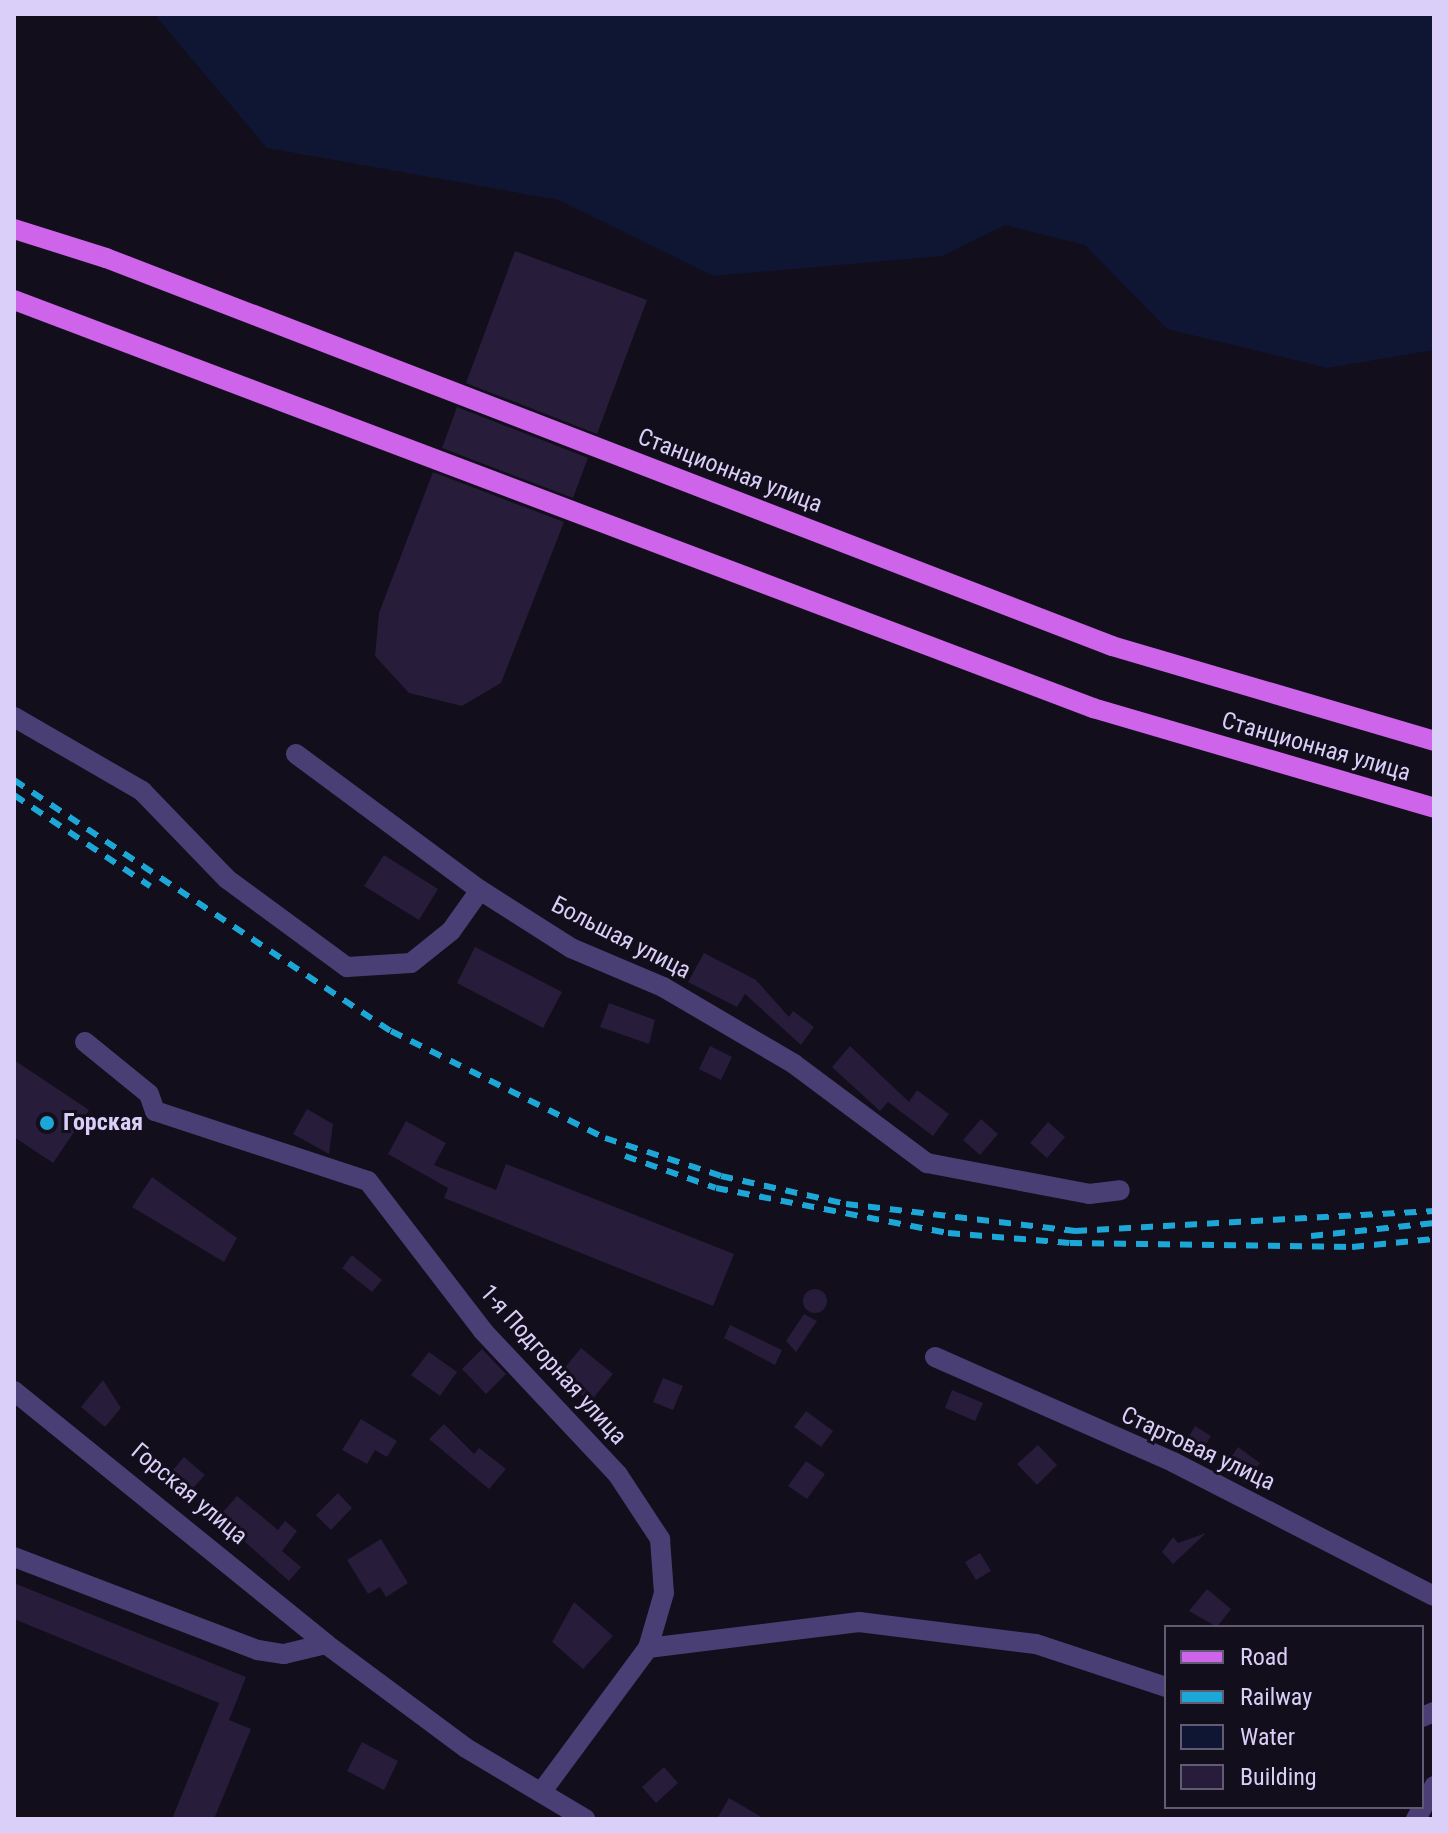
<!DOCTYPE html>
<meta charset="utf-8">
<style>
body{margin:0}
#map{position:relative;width:1448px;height:1833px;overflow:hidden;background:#120e1b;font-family:"Roboto Condensed",sans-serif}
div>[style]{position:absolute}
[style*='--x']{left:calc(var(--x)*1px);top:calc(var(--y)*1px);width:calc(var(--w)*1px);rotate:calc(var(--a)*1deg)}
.water>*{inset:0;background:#0e1634}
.building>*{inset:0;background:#271c3a}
.round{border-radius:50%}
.minor>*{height:20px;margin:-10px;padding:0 10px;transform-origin:10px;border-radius:10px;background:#493f74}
.primary>*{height:20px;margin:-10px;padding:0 10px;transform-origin:10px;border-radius:10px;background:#cd64ea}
.rail>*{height:6px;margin-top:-3px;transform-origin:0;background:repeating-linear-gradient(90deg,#1da7d7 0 12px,transparent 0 22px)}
.dots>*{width:22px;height:22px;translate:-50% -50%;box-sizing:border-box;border:4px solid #120e1b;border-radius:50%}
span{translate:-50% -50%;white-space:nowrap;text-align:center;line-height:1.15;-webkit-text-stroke:6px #120e1b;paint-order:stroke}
.street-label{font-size:24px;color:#dacff9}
.poi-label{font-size:24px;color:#dacff9;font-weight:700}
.left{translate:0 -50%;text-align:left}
.frame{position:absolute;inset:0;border:16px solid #dacff9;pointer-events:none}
.legend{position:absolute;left:1164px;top:1625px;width:260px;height:184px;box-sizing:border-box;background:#120e1b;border:2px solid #625b74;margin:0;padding:10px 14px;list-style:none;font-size:24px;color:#dacff9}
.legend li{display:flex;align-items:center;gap:16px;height:40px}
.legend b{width:40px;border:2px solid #625b74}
</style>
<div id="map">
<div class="water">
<i style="clip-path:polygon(154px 14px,1434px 14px,1434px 350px,1327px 368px,1167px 329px,1085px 245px,1005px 225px,942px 256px,713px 276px,559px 200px,267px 148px)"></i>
</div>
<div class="building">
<i style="clip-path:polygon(515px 251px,647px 300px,597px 434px,466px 383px)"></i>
<i style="clip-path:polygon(457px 407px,588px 458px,573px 498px,442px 448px)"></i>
<i style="clip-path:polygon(433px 472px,564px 522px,501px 683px,462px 706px,409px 693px,375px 656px,379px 613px)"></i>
<i style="clip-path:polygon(384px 855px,438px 889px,419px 920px,364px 886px)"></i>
<i style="clip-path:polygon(475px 947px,562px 992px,543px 1028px,457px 983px)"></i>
<i style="clip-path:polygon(704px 953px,756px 980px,789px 1017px,793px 1011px,814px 1027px,801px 1045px,745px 994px,737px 1007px,688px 982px)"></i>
<i style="clip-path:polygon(609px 1003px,655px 1020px,649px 1044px,600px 1027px)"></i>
<i style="clip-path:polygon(710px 1046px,732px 1057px,721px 1080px,699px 1069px)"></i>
<i style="clip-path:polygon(850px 1046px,909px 1102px,917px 1090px,949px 1114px,933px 1136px,888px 1102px,880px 1111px,832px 1067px)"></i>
<i style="clip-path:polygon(14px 1060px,89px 1110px,53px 1163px,14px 1137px)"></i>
<i style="clip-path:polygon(307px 1109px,333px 1124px,329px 1154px,293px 1134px)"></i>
<i style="clip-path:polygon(981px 1119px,998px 1134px,980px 1155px,963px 1140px)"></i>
<i style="clip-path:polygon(406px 1121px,446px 1143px,434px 1165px,496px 1190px,506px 1164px,734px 1254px,713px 1306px,444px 1198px,448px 1188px,388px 1154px)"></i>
<i style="clip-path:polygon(1048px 1122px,1065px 1137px,1047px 1158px,1030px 1143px)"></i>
<i style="clip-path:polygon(152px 1177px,237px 1238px,224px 1262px,132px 1207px)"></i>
<i style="clip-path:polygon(352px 1255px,382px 1280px,372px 1292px,342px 1268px)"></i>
<i class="round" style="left:803px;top:1289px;width:24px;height:24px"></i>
<i style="clip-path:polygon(804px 1314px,817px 1321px,796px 1352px,786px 1341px)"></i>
<i style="clip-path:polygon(730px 1325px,782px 1350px,775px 1365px,724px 1338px)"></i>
<i style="clip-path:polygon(581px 1348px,613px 1374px,590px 1402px,558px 1376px)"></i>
<i style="clip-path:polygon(482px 1349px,506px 1374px,486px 1394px,462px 1369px)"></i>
<i style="clip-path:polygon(429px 1352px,457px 1372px,440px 1396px,411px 1375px)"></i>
<i style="clip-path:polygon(663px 1378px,683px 1386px,673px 1410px,653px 1402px)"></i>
<i style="clip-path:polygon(103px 1380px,121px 1408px,105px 1427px,81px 1407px)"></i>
<i style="clip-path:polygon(952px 1390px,983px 1403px,975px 1421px,945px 1408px)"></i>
<i style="clip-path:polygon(806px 1411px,833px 1431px,821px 1447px,794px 1427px)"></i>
<i style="clip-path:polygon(361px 1419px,397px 1441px,387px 1457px,375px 1450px,367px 1464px,342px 1450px)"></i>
<i style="clip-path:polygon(444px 1424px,474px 1454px,479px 1448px,506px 1469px,489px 1489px,429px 1439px)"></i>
<i style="clip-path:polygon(1195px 1426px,1211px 1436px,1197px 1458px,1180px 1451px)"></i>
<i style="clip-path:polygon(1038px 1445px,1057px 1465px,1037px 1485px,1017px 1464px)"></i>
<i style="clip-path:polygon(1238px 1447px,1260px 1463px,1245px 1483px,1224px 1467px)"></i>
<i style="clip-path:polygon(184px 1457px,205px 1475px,193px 1488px,173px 1470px)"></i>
<i style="clip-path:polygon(806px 1461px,825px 1474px,807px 1499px,788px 1486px)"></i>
<i style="clip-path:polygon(338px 1493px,352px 1508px,331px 1530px,316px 1515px)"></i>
<i style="clip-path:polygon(237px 1496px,278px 1530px,285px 1521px,297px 1531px,282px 1551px,301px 1567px,289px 1581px,218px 1518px)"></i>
<i style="clip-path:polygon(1206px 1533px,1173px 1564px,1162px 1552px,1173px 1537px,1178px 1543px)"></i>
<i style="clip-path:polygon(381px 1539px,408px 1583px,386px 1597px,380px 1587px,368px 1594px,347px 1560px)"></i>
<i style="clip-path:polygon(980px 1553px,991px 1571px,976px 1580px,965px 1562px)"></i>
<i style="clip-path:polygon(14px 1583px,246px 1677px,229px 1720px,251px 1729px,214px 1819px,172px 1819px,219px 1703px,14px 1619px)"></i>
<i style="clip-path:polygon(1207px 1589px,1231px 1609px,1217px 1627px,1189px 1611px)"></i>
<i style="clip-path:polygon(574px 1602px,613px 1636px,583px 1669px,552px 1642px)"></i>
<i style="clip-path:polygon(362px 1742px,398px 1761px,384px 1790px,347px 1771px)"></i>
<i style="clip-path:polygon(664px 1767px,678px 1783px,656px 1803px,642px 1787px)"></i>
<i style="clip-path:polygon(729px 1798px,765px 1819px,717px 1819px)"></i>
</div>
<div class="minor">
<i style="--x:14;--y:717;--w:148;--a:30"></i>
<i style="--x:142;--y:791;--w:122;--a:46"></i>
<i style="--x:227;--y:879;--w:149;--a:36.3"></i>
<i style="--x:347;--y:967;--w:64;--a:-3.6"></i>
<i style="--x:411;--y:963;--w:51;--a:-38.7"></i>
<i style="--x:451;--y:931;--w:50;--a:-54.7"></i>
<i style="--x:296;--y:754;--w:229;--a:36.5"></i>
<i style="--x:480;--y:890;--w:108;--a:32.5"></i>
<i style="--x:571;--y:948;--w:100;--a:23"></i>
<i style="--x:663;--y:987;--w:152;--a:30.4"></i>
<i style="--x:794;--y:1064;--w:166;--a:36.7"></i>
<i style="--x:927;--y:1163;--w:165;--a:10.8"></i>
<i style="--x:1089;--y:1194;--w:31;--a:-7"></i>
<i style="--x:85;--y:1042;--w:82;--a:39.1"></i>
<i style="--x:149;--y:1094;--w:18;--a:71"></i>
<i style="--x:155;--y:1111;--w:224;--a:18.2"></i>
<i style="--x:368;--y:1181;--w:189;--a:52.5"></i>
<i style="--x:483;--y:1331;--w:197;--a:46.8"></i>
<i style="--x:618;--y:1475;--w:77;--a:56.7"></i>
<i style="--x:660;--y:1539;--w:54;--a:85.8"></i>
<i style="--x:664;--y:1593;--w:57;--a:106.2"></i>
<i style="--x:648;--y:1648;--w:177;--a:126.5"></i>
<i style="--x:935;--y:1357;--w:260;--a:23.8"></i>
<i style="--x:1173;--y:1462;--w:293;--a:27.2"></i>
<i style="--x:14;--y:1391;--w:402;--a:39"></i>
<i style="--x:14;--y:1557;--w:261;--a:20.9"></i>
<i style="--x:258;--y:1650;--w:26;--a:9"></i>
<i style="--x:284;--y:1654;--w:43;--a:-13.4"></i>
<i style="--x:326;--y:1644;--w:174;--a:36.6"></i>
<i style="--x:466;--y:1748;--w:139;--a:30.8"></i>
<i style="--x:648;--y:1648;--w:213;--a:-7"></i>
<i style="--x:859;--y:1622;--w:178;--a:7.1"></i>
<i style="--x:1036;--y:1644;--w:137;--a:18.3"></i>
<i style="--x:1422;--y:1717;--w:13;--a:-23"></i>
<i style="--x:1416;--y:1819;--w:38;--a:-61"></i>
</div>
<div class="primary">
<i style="--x:14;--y:229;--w:96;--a:17.5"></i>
<i style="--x:106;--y:258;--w:1078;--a:21.09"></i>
<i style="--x:1112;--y:646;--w:336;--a:16.4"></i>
<i style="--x:14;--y:300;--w:1154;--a:20.71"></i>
<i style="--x:1093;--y:708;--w:355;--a:16.3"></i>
</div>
<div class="rail">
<i style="--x:14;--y:780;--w:453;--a:33.7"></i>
<i style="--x:391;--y:1031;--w:239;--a:26.6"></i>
<i style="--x:605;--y:1138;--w:122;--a:18.1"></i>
<i style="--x:721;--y:1176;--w:128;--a:12.6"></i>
<i style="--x:846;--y:1204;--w:231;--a:6.7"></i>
<i style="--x:1075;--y:1231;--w:360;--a:-3.2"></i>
<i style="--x:14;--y:795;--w:164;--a:33.8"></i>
<i style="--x:625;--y:1156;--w:96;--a:19.4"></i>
<i style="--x:716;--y:1188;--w:236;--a:11"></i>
<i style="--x:948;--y:1233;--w:122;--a:4.7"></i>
<i style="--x:1070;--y:1243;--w:282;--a:0.8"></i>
<i style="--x:1352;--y:1247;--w:82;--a:-5.6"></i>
<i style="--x:1311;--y:1236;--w:124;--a:-6"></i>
</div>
<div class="dots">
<i style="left:47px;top:1123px;background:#1da7d7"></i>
</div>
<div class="street-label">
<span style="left:730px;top:471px;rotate:21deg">Станционная улица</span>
<span style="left:1316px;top:747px;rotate:16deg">Станционная улица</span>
<span style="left:621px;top:938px;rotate:27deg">Большая улица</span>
<span style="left:553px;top:1365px;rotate:48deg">1-я Подгорная улица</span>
<span style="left:1198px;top:1449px;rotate:25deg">Стартовая улица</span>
<span style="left:189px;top:1494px;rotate:40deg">Горская улица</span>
</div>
<div class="poi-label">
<span class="left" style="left:63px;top:1123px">Горская</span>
</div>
<div class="frame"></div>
<ul class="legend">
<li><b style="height:10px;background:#cd64ea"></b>Road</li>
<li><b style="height:10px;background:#1da7d7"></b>Railway</li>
<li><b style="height:22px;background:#0e1634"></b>Water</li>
<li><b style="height:22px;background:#271c3a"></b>Building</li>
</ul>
</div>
